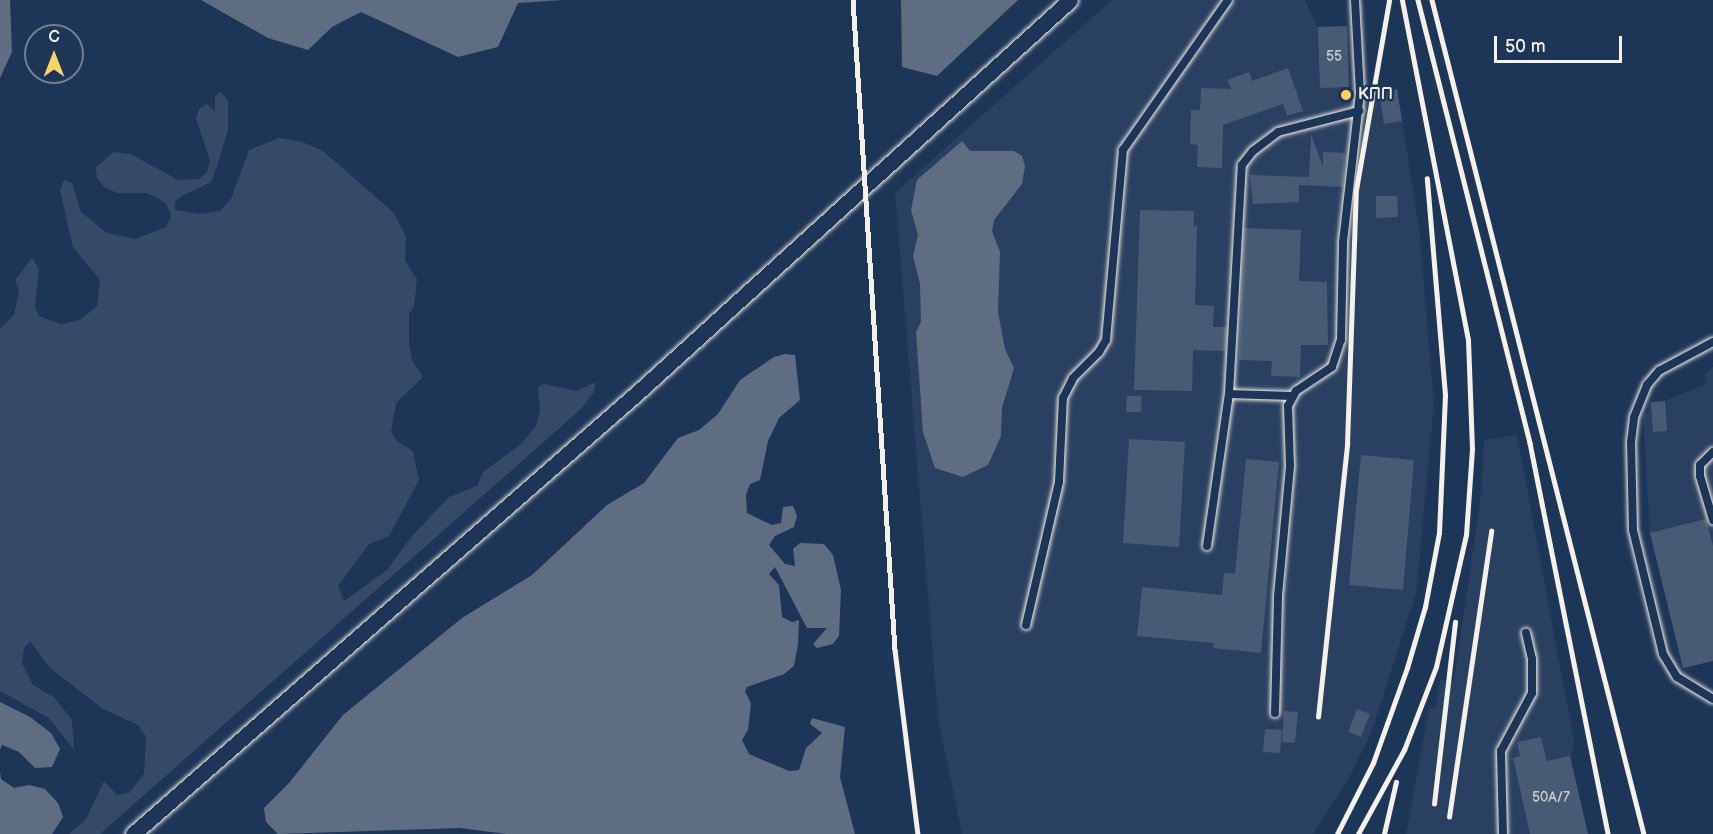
<!DOCTYPE html>
<meta charset="utf-8">
<style>
body{margin:0}
#map{position:relative;width:1713px;height:834px;overflow:hidden;background:#1d3557;font-family:"Balsamiq Sans",sans-serif}
div>[style]{position:absolute}
[style*='--x']{left:calc(var(--x)*1px);top:calc(var(--y)*1px);width:calc(var(--w)*1px);rotate:calc(var(--a)*1deg)}
.built>*{inset:0;background:#2a4060}
.green>*{inset:0;background:#354a67}
.water>*{inset:0;background:#5e6d82}
.building>*{inset:0;background:#485b74}
.roads{filter:drop-shadow(0 0 2px #f4f1e8) drop-shadow(0 0 2px #f4f1e8)}
.service>*{height:8px;margin:-4px;padding:0 4px;transform-origin:4px;border-radius:4px;background:#1d3557}
.minor>*{height:15px;margin:-7.5px;padding:0 7.5px;transform-origin:7.5px;border-radius:7.5px;background:#1d3557}
.rail>*{height:4.5px;margin:-2.25px;padding:0 2.25px;transform-origin:2.25px;border-radius:2.25px;background:#f4f1e8}
.dots>*{width:16px;height:16px;translate:-50% -50%;box-sizing:border-box;border:3px solid #1d3557;border-radius:50%}
span{translate:-50% -50%;white-space:nowrap;text-align:center;line-height:1.15;-webkit-text-stroke:5px #1d3557;paint-order:stroke}
.number-label{font-size:14px;color:#c9cccb}
.number-label span{-webkit-text-stroke-width:0}
.poi-label{font-size:16px;color:#f4f1e8;font-weight:700}
.left{translate:0 -50%;text-align:left}
.north{position:absolute;left:24px;top:24px;width:60px;height:60px;box-sizing:border-box;background:#1d3557;border:2px solid #738091;border-radius:50%;rotate:0deg;font-size:16px;font-weight:700;line-height:24px;text-align:center;color:#f4f1e8}
.north::after{content:'';display:block;margin:auto;width:21px;height:27px;background:#ffd166;clip-path:polygon(50% 0,100% 100%,50% 72%,0 100%)}
.scale{position:absolute;left:1494px;top:36px;width:128px;height:27px;box-sizing:border-box;border:3px solid #f4f1e8;border-top:0;padding-left:8px;font-size:18px;line-height:21px;white-space:nowrap;color:#f4f1e8;-webkit-text-stroke:4px #1d3557;paint-order:stroke}
</style>
<div id="map">
<div class="built">
<i style="clip-path:polygon(1112px 0,1305px 0,1318px 27px,1347px 26px,1349px 90px,1360px 93px,1397px 89px,1419px 228px,1434px 404px,1416px 594px,1371px 733px,1349px 778px,1313px 834px,962px 834px,938px 718px,895px 193px)"></i>
<i style="clip-path:polygon(1713px 367px,1713px 661px,1683px 668px,1650px 533px,1643px 414px,1649px 413px,1649px 403px,1665px 401px,1706px 384px,1705px 374px)"></i>
<i style="clip-path:polygon(1517px 435px,1574px 741px,1571px 756px,1547px 761px,1541px 737px,1517px 743px,1520px 756px,1513px 758px,1530px 834px,1406px 834px,1429px 708px,1436px 708px,1440px 680px,1454px 681px,1481px 494px,1484px 440px)"></i>
</div>
<div class="green">
<i style="clip-path:polygon(221px 92px,228px 101px,228px 130px,217px 166px,211px 182px,182px 196px,175px 202px,175px 210px,200px 214px,220px 211px,231px 199px,249px 150px,279px 138px,302px 142px,323px 151px,394px 213px,406px 237px,405px 261px,417px 279px,414px 306px,409px 314px,409px 340px,412px 360px,423px 377px,396px 403px,391px 431px,397px 441px,413px 451px,419px 480px,389px 536px,369px 544px,338px 586px,344px 601px,387px 570px,412px 536px,449px 497px,477px 486px,483px 472px,520px 445px,536px 426px,540px 411px,538px 387px,544px 384px,577px 391px,596px 382px,594px 392px,582px 408px,100px 834px,69px 834px,86px 819px,104px 781px,117px 795px,129px 793px,144px 774px,146px 737px,138px 725px,103px 709px,50px 668px,30px 641px,24px 648px,22px 663px,33px 685px,54px 697px,72px 720px,74px 750px,49px 718px,0 691px,0 329px,14px 315px,19px 290px,15px 280px,32px 258px,39px 269px,35px 307px,39px 316px,61px 324px,80px 320px,97px 306px,100px 280px,73px 247px,60px 190px,64px 180px,72px 183px,81px 212px,107px 233px,135px 239px,166px 227px,171px 216px,166px 203px,147px 193px,117px 193px,104px 187px,97px 178px,96px 167px,114px 152px,131px 154px,178px 180px,199px 179px,207px 172px,210px 160px,196px 118px,199px 109px,207px 104px,215px 112px,215px 96px)"></i>
</div>
<div class="water">
<i style="clip-path:polygon(0 0,10px 0,12px 52px,0 78px)"></i>
<i style="clip-path:polygon(201px 0,563px 0,518px 3px,498px 47px,458px 57px,361px 12px,332px 27px,308px 50px,268px 38px)"></i>
<i style="clip-path:polygon(901px 0,1018px 0,937px 76px,902px 67px)"></i>
<i style="clip-path:polygon(962px 141px,970px 151px,1014px 151px,1022px 156px,1025px 166px,1022px 184px,994px 220px,992px 231px,1000px 252px,998px 312px,1005px 349px,1014px 368px,1002px 408px,1001px 436px,988px 465px,963px 477px,935px 468px,923px 432px,916px 332px,921px 322px,920px 284px,913px 256px,918px 235px,911px 210px,917px 180px)"></i>
<i style="clip-path:polygon(785px 354px,795px 355px,800px 400px,779px 418px,768px 441px,760px 480px,750px 484px,746px 495px,747px 513px,772px 525px,781px 523px,783px 507px,793px 506px,797px 516px,794px 527px,775px 536px,769px 545px,785px 564px,795px 566px,793px 549px,800px 543px,824px 544px,833px 555px,841px 590px,839px 636px,833px 644px,817px 648px,813px 644px,827px 628px,807px 628px,775px 567px,769px 574px,779px 585px,782px 617px,792px 622px,799px 620px,798px 644px,794px 666px,784px 674px,747px 687px,745px 691px,751px 704px,748px 730px,742px 740px,749px 754px,789px 771px,799px 770px,806px 748px,822px 733px,810px 724px,812px 718px,845px 727px,840px 777px,855px 834px,506px 834px,460px 828px,278px 834px,266px 822px,264px 808px,289px 783px,343px 715px,462px 618px,532px 575px,607px 505px,644px 483px,678px 438px,699px 430px,718px 414px,740px 380px,774px 357px)"></i>
<i style="clip-path:polygon(0 702px,30px 717px,51px 733px,60px 749px,52px 767px,35px 768px,19px 752px,2px 745px,0 750px)"></i>
<i style="clip-path:polygon(0 771px,1px 779px,14px 788px,29px 785px,45px 789px,58px 803px,63px 817px,52px 834px,0 834px)"></i>
</div>
<div class="building">
<i style="clip-path:polygon(1347px 26px,1349px 87px,1320px 88px,1318px 27px)"></i>
<i style="clip-path:polygon(1288px 68px,1303px 111px,1287px 116px,1283px 104px,1223px 125px,1222px 168px,1197px 167px,1198px 145px,1190px 144px,1191px 110px,1200px 110px,1201px 88px,1231px 89px,1227px 80px,1249px 72px,1252px 81px)"></i>
<i style="clip-path:polygon(1397px 89px,1402px 121px,1384px 124px,1379px 92px)"></i>
<i style="clip-path:polygon(1311px 134px,1323px 167px,1323px 152px,1345px 153px,1343px 187px,1299px 185px,1299px 202px,1253px 204px,1250px 175px,1309px 177px)"></i>
<i style="clip-path:polygon(1376px 196px,1397px 196px,1398px 217px,1376px 218px)"></i>
<i style="clip-path:polygon(1140px 210px,1194px 211px,1194px 226px,1197px 226px,1195px 305px,1214px 306px,1213px 327px,1227px 327px,1225px 351px,1193px 350px,1192px 391px,1134px 390px)"></i>
<i style="clip-path:polygon(1244px 228px,1301px 230px,1299px 281px,1327px 282px,1328px 345px,1301px 345px,1300px 377px,1271px 376px,1272px 361px,1239px 360px)"></i>
<i style="clip-path:polygon(1127px 396px,1142px 396px,1141px 412px,1126px 412px)"></i>
<i style="clip-path:polygon(1665px 401px,1667px 431px,1653px 432px,1651px 402px)"></i>
<i style="clip-path:polygon(1129px 439px,1185px 442px,1179px 547px,1123px 543px)"></i>
<i style="clip-path:polygon(1361px 455px,1414px 460px,1403px 590px,1349px 585px)"></i>
<i style="clip-path:polygon(1246px 459px,1279px 462px,1261px 653px,1213px 648px,1214px 643px,1137px 636px,1142px 587px,1222px 595px,1224px 573px,1235px 574px)"></i>
<i style="clip-path:polygon(1706px 519px,1713px 546px,1713px 661px,1683px 668px,1650px 533px)"></i>
<i style="clip-path:polygon(1357px 709px,1370px 714px,1361px 737px,1348px 732px)"></i>
<i style="clip-path:polygon(1284px 711px,1298px 712px,1295px 743px,1282px 742px)"></i>
<i style="clip-path:polygon(1265px 729px,1282px 730px,1280px 753px,1263px 752px)"></i>
<i style="clip-path:polygon(1541px 737px,1547px 761px,1570px 756px,1588px 834px,1530px 834px,1513px 758px,1520px 756px,1517px 742px)"></i>
</div>
<div class="roads">
<div class="service">
<i style="--x:1713;--y:342;--w:61;--a:151.8"></i>
<i style="--x:1659;--y:371;--w:18;--a:131"></i>
<i style="--x:1647;--y:385;--w:35;--a:112"></i>
<i style="--x:1634;--y:418;--w:24;--a:97"></i>
<i style="--x:1631;--y:442;--w:88;--a:88.7"></i>
<i style="--x:1633;--y:530;--w:128;--a:76.4"></i>
<i style="--x:1663;--y:654;--w:27;--a:59"></i>
<i style="--x:1677;--y:677;--w:42;--a:31.4"></i>
<i style="--x:1229;--y:394;--w:63;--a:1.8"></i>
<i style="--x:1713;--y:452;--w:18;--a:135"></i>
<i style="--x:1700;--y:465;--w:11;--a:90"></i>
<i style="--x:1700;--y:476;--w:46;--a:73.5"></i>
<i style="--x:1207;--y:546;--w:154;--a:-81.8"></i>
<i style="--x:1229;--y:394;--w:229;--a:-86.8"></i>
<i style="--x:1242;--y:165;--w:18;--a:-52"></i>
<i style="--x:1253;--y:151;--w:31;--a:-37"></i>
<i style="--x:1278;--y:132;--w:84;--a:-14.5"></i>
<i style="--x:1026;--y:625;--w:147;--a:-77"></i>
<i style="--x:1059;--y:482;--w:84;--a:-87.3"></i>
<i style="--x:1063;--y:398;--w:22;--a:-63"></i>
<i style="--x:1073;--y:378;--w:37;--a:-45"></i>
<i style="--x:1099;--y:352;--w:14;--a:-60"></i>
<i style="--x:1106;--y:340;--w:191;--a:-84.9"></i>
<i style="--x:1123;--y:150;--w:183;--a:-55"></i>
<i style="--x:1275;--y:713;--w:117;--a:-88.5"></i>
<i style="--x:1278;--y:596;--w:131;--a:-84.7"></i>
<i style="--x:1290;--y:466;--w:60;--a:-91.9"></i>
<i style="--x:1288;--y:406;--w:17;--a:-62"></i>
<i style="--x:1296;--y:391;--w:43;--a:-33.7"></i>
<i style="--x:1332;--y:367;--w:28;--a:-72"></i>
<i style="--x:1341;--y:340;--w:98;--a:-88.8"></i>
<i style="--x:1343;--y:242;--w:150;--a:-83.5"></i>
<i style="--x:1360;--y:93;--w:93;--a:-93.1"></i>
<i style="--x:1503;--y:834;--w:83;--a:-91.4"></i>
<i style="--x:1501;--y:751;--w:66;--a:-61.9"></i>
<i style="--x:1532;--y:693;--w:34;--a:-90"></i>
<i style="--x:1532;--y:659;--w:27;--a:-103"></i>
</div>
<div class="minor">
<i style="--x:133;--y:834;--w:668;--a:-41.18"></i>
<i style="--x:636;--y:394;--w:586;--a:-42.23"></i>
</div>
</div>
<div class="rail">
<i style="--x:853;--y:0;--w:651;--a:86.3"></i>
<i style="--x:895;--y:650;--w:185;--a:82.9"></i>
<i style="--x:1418;--y:0;--w:457;--a:75.8"></i>
<i style="--x:1530;--y:443;--w:399;--a:78.7"></i>
<i style="--x:1432;--y:0;--w:861;--a:75.74"></i>
<i style="--x:1318;--y:717;--w:275;--a:-83.9"></i>
<i style="--x:1347;--y:444;--w:254;--a:-88"></i>
<i style="--x:1356;--y:190;--w:193;--a:-80.1"></i>
<i style="--x:1434;--y:804;--w:183;--a:-83.4"></i>
<i style="--x:1449;--y:817;--w:289;--a:-81.6"></i>
<i style="--x:1337;--y:834;--w:80;--a:-63.1"></i>
<i style="--x:1373;--y:763;--w:101;--a:-70.3"></i>
<i style="--x:1407;--y:668;--w:64;--a:-73.6"></i>
<i style="--x:1425;--y:607;--w:75;--a:-79.3"></i>
<i style="--x:1439;--y:533;--w:138;--a:-87.5"></i>
<i style="--x:1445;--y:395;--w:217;--a:-94.8"></i>
<i style="--x:1358;--y:834;--w:96;--a:-61.3"></i>
<i style="--x:1404;--y:750;--w:89;--a:-68.9"></i>
<i style="--x:1436;--y:667;--w:135;--a:-77.2"></i>
<i style="--x:1466;--y:535;--w:86;--a:-86"></i>
<i style="--x:1472;--y:449;--w:109;--a:-92.1"></i>
<i style="--x:1468;--y:340;--w:346;--a:-101"></i>
<i style="--x:1384;--y:834;--w:53;--a:-77"></i>
</div>
<div class="dots">
<i style="left:1346px;top:95px;background:#ffd166"></i>
</div>
<div class="number-label">
<span style="left:1334px;top:57px">55</span>
<span style="left:1551px;top:798px">50А/7</span>
</div>
<div class="poi-label">
<span class="left" style="left:1358px;top:95px">КПП</span>
</div>
<div class="north">С</div>
<div class="scale">50 m</div>
</div>
